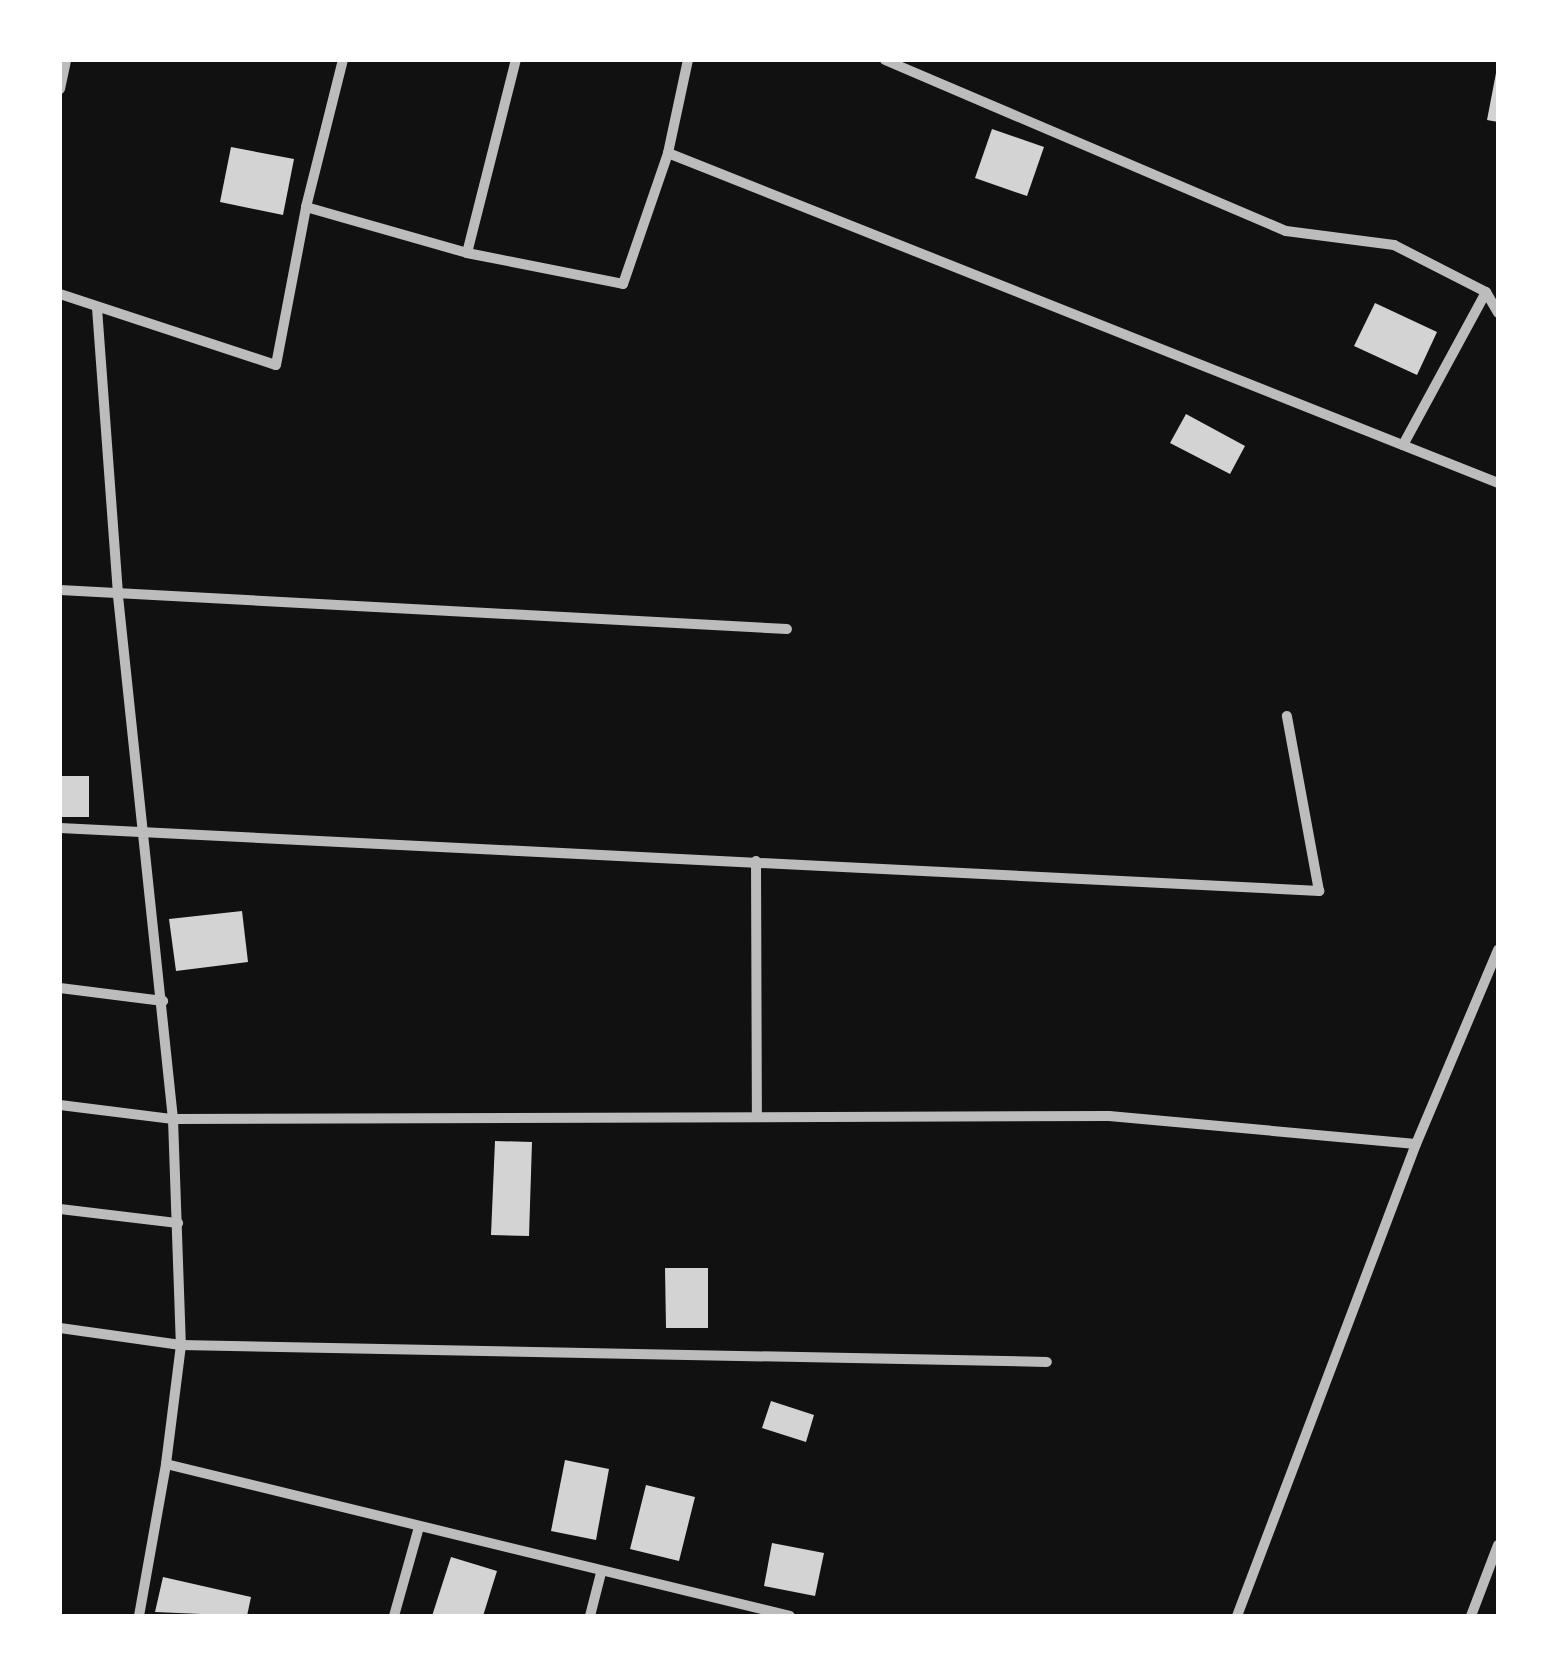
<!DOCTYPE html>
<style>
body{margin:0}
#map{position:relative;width:1558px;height:1676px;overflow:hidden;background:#111;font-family:Rubik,sans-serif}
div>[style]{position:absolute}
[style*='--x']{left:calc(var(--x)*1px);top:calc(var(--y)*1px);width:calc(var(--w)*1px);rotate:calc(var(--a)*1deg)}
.building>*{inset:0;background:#d3d3d3}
.minor>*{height:10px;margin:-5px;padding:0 5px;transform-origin:5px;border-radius:5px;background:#bcbcbc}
span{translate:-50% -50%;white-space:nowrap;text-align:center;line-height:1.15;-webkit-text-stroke:10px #fff;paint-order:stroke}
.frame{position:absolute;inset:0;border:62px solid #fff;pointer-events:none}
</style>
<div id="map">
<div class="building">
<i style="clip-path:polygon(1496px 73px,1498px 73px,1498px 122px,1487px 120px)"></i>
<i style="clip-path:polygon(992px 129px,1044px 147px,1027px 196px,975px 178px)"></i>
<i style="clip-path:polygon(231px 147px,294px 159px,283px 215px,220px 202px)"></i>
<i style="clip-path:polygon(1375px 303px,1437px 332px,1417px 375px,1354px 346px)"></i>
<i style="clip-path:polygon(1186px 414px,1245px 446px,1230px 474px,1170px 443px)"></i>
<i style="clip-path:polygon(60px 776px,89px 776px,89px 817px,60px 817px)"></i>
<i style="clip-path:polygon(242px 911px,248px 962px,176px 971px,169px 919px)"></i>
<i style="clip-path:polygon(495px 1141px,532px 1142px,529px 1236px,491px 1235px)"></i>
<i style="clip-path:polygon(665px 1268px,708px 1268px,708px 1328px,666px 1328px)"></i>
<i style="clip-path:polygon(771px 1401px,814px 1415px,806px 1442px,762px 1428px)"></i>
<i style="clip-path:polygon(565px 1460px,609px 1469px,596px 1540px,551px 1531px)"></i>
<i style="clip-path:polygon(646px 1485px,695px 1497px,679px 1561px,630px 1549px)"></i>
<i style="clip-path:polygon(772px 1543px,824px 1553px,815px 1596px,764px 1586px)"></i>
<i style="clip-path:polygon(451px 1557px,497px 1571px,483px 1616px,432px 1616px)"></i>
<i style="clip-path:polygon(163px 1577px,251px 1597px,247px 1616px,155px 1612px)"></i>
</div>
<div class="minor">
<i style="--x:885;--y:60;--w:436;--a:23.1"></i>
<i style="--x:1286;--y:231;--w:109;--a:7.4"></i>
<i style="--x:1394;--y:245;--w:103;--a:27.1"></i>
<i style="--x:1486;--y:292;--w:24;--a:60"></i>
<i style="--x:60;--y:89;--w:30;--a:-78"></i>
<i style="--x:668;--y:153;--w:893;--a:21.68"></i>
<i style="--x:306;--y:207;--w:167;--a:15.9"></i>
<i style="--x:467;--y:253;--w:159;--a:11.2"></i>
<i style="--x:623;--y:284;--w:139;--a:-71"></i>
<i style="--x:668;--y:153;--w:95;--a:-77.9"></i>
<i style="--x:467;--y:253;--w:199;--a:-75.8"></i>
<i style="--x:60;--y:294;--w:227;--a:18.2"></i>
<i style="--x:276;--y:365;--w:161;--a:-79.2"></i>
<i style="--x:306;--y:207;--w:152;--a:-75.9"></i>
<i style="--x:97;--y:308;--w:289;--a:85.8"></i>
<i style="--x:118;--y:596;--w:526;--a:84"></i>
<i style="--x:173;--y:1119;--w:226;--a:88"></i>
<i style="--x:181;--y:1345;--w:120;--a:97.2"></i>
<i style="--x:1403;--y:445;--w:174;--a:-61.5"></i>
<i style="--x:60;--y:590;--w:728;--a:3.07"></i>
<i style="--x:60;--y:828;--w:1261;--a:2.86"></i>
<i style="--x:1319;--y:891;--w:178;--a:-100.4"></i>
<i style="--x:756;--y:861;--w:256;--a:89.8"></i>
<i style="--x:60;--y:988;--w:104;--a:7.2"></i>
<i style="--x:60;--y:1105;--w:114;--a:7.1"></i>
<i style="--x:173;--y:1119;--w:936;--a:-0.18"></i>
<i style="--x:1109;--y:1116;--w:308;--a:5.2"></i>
<i style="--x:60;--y:1209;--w:119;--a:6.8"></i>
<i style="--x:60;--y:1328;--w:122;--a:8"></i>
<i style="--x:181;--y:1345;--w:866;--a:1.12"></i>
<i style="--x:139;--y:1616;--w:154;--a:-79.9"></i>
<i style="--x:166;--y:1464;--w:642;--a:13.69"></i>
<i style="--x:394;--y:1616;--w:92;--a:-74.3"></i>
<i style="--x:590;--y:1616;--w:44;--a:-75.7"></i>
<i style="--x:1237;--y:1616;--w:505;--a:-69.23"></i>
<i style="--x:1416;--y:1144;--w:211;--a:-67.1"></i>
<i style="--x:1471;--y:1616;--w:76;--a:-69.2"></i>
</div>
<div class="frame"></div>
</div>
